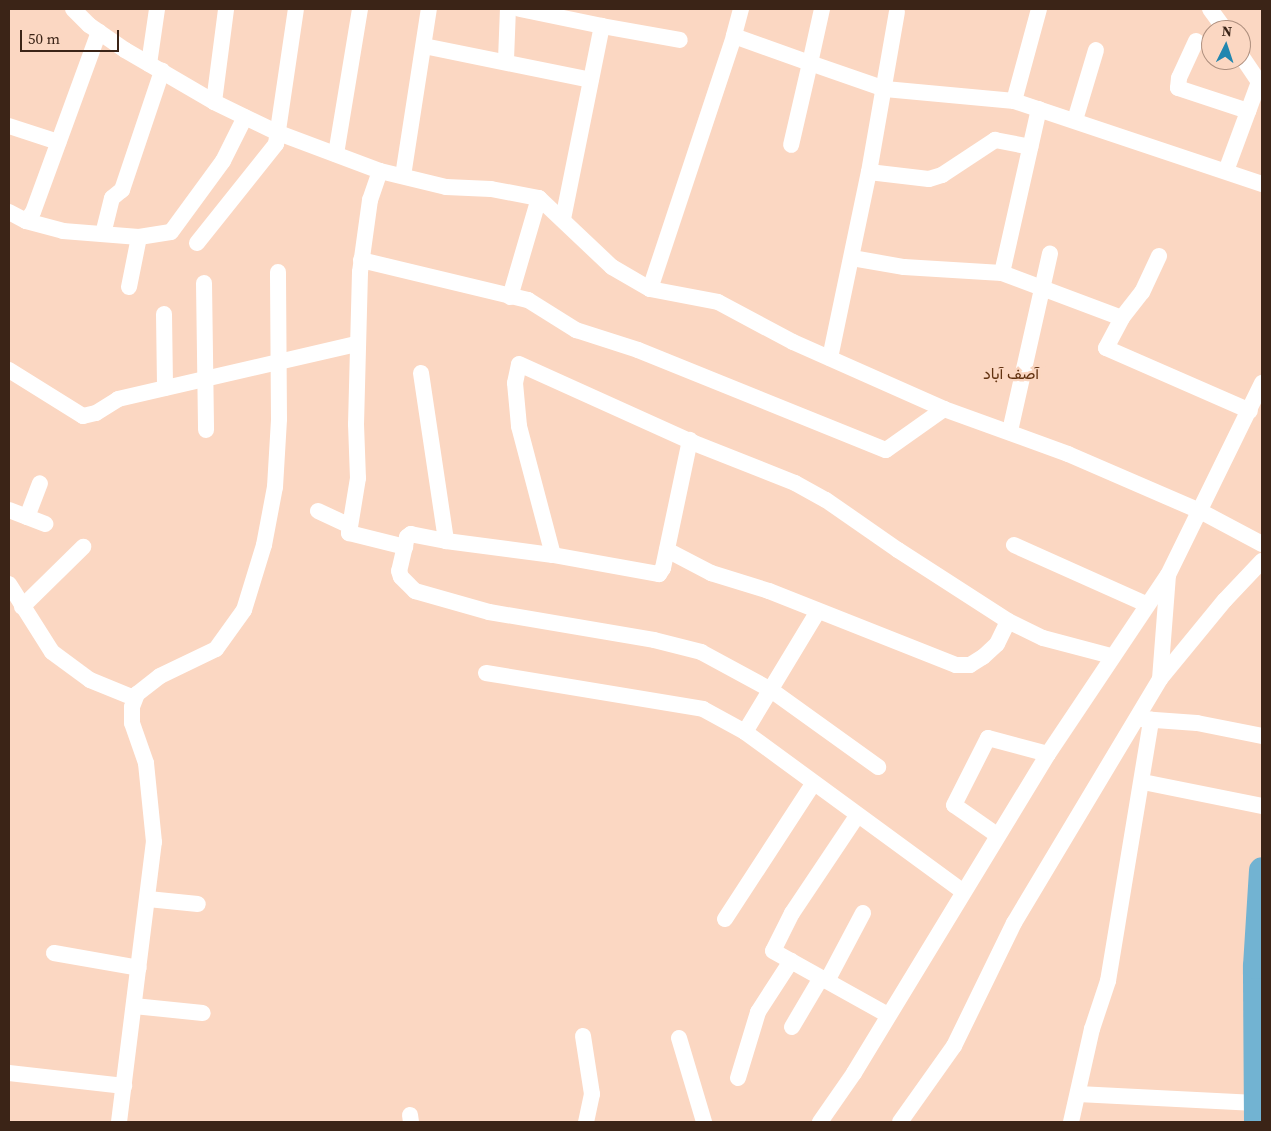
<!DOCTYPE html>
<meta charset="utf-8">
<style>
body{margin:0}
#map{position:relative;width:1271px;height:1131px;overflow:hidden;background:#fbd7c2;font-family:"Source Serif 4",Vazirmatn,serif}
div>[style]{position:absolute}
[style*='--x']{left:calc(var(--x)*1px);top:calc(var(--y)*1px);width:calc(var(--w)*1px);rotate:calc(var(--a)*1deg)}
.minor>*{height:16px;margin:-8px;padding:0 8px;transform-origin:8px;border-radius:8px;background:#fff}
.trunk>*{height:26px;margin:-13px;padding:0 13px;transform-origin:13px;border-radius:13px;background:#72b3d2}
span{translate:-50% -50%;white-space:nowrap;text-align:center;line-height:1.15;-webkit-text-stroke:4.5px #fbd7c2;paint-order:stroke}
.quarter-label{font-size:16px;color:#623210}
.frame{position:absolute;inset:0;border:10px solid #3b2417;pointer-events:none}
.north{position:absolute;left:1201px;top:20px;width:50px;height:50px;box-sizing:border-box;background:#fbd7c2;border:1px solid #ae8f7e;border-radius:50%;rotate:4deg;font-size:14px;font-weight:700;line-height:20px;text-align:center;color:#3b2417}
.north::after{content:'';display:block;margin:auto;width:18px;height:22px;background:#2186af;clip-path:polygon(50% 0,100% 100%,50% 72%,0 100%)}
.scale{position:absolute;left:20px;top:30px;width:99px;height:22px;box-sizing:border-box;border:2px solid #3b2417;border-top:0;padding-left:6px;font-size:15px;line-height:18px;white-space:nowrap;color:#3b2417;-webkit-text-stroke:4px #fbd7c2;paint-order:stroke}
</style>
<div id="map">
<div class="minor">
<i style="--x:73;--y:9;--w:23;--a:45"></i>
<i style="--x:89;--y:25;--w:44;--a:34.8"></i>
<i style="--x:125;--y:50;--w:103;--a:30.3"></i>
<i style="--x:214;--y:102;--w:69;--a:25.8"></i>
<i style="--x:276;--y:132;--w:111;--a:20.6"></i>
<i style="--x:380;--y:171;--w:68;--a:13.6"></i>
<i style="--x:446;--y:187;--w:45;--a:2.5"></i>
<i style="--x:491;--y:189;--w:49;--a:10.6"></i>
<i style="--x:539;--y:198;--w:100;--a:43.4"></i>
<i style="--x:612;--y:267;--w:44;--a:30.1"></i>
<i style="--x:650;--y:289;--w:69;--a:10.8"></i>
<i style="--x:718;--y:302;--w:85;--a:28.1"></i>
<i style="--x:793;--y:342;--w:165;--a:23.9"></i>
<i style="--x:944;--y:409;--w:132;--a:19.9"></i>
<i style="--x:1068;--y:454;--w:144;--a:23.4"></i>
<i style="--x:1200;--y:511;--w:70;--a:28"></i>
<i style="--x:520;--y:9;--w:84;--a:11.7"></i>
<i style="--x:741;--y:9;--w:28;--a:105"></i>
<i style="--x:734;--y:36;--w:81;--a:19.6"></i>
<i style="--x:810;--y:63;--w:84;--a:103"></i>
<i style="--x:822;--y:9;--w:55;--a:102.5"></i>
<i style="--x:810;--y:63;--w:79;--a:19.1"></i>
<i style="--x:885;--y:89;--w:130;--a:5.3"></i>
<i style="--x:1014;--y:101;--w:262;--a:18.5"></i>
<i style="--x:1210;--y:9;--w:26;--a:54"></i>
<i style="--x:1196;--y:41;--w:41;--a:114.7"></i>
<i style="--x:1179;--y:78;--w:10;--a:96"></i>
<i style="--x:1178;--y:88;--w:74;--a:18.2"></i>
<i style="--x:424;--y:46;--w:170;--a:11.5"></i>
<i style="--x:506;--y:60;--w:51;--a:-87.8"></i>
<i style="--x:149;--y:64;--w:56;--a:-81.7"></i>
<i style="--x:1014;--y:101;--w:95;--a:-74.8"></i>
<i style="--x:214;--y:102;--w:94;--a:-82.6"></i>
<i style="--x:1075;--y:120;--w:73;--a:-73.3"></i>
<i style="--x:9;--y:126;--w:52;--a:18.1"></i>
<i style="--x:336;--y:154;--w:147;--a:-80.6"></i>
<i style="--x:380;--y:171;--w:31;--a:109"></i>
<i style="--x:370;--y:200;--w:73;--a:97.9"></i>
<i style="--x:360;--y:272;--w:152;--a:91.5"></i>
<i style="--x:356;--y:424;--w:54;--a:87.9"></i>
<i style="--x:358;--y:478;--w:56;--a:99.3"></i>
<i style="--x:349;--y:533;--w:58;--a:14"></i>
<i style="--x:1226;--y:171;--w:95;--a:-69.7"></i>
<i style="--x:1259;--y:82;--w:32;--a:-124"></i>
<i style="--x:869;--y:172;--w:60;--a:6.7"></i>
<i style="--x:929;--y:179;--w:14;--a:-17"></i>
<i style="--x:942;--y:175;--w:64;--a:-33.4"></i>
<i style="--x:995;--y:140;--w:36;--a:11"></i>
<i style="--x:403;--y:176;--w:169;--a:-81.2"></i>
<i style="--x:9;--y:212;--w:19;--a:28"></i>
<i style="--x:26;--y:221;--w:11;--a:-52"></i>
<i style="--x:33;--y:212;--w:192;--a:-69.9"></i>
<i style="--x:563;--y:219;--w:197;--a:-78.6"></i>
<i style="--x:602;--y:26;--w:79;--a:10.2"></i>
<i style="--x:26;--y:221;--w:38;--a:15"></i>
<i style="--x:63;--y:231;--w:76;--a:4.5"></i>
<i style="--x:139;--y:237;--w:32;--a:-9"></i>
<i style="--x:171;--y:232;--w:88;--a:-53.8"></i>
<i style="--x:223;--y:161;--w:49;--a:-63.4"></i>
<i style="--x:103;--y:234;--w:37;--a:-76"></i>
<i style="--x:112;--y:198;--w:13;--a:-39"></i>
<i style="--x:122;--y:190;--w:126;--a:-71.4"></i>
<i style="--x:197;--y:243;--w:127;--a:-51.4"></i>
<i style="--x:276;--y:144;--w:136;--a:-81.6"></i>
<i style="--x:1159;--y:256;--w:40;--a:115"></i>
<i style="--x:1142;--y:292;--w:33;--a:128"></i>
<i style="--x:1122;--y:318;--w:34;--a:118"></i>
<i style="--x:1106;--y:348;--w:157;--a:23.6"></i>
<i style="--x:852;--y:258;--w:53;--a:9.8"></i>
<i style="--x:904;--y:267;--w:98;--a:3.5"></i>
<i style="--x:1002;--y:273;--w:128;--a:20.6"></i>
<i style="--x:361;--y:260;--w:172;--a:13.5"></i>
<i style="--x:528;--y:300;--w:57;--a:32"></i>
<i style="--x:576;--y:330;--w:65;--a:17.9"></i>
<i style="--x:638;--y:350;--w:267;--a:22"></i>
<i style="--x:886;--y:450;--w:71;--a:-35.3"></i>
<i style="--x:1002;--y:273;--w:168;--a:-77.3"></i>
<i style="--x:204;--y:283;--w:147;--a:89.2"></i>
<i style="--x:129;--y:287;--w:51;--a:-78.7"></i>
<i style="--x:650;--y:289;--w:267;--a:-71.6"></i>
<i style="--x:510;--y:297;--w:103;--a:-73.7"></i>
<i style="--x:164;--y:314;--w:74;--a:89.2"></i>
<i style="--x:830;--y:358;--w:190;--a:-78.2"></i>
<i style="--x:869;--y:172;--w:162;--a:-80.1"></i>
<i style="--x:9;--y:370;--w:87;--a:31.9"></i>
<i style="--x:83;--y:416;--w:13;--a:-13"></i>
<i style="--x:96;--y:413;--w:26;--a:-32"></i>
<i style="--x:118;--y:399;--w:245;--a:-13"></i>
<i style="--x:421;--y:373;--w:170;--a:81.5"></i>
<i style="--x:446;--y:541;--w:108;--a:7.5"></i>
<i style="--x:553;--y:555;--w:133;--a:-104.8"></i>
<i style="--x:519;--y:426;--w:43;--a:-95.3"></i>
<i style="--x:515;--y:383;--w:19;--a:-78"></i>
<i style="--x:519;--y:364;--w:192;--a:24.3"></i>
<i style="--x:694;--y:443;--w:109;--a:21.6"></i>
<i style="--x:795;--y:483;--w:35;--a:29"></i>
<i style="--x:826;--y:500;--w:88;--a:34.8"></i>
<i style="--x:898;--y:550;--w:131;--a:32.8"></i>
<i style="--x:1008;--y:621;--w:39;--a:26"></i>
<i style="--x:1043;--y:638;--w:70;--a:14.8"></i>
<i style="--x:1010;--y:431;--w:182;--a:-77.3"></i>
<i style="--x:9;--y:510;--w:39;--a:21"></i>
<i style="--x:318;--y:511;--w:35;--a:25"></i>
<i style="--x:27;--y:517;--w:36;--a:-69"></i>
<i style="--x:446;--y:541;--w:36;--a:-169"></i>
<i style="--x:411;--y:534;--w:5;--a:143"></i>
<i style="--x:407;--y:537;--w:35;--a:103"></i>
<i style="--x:399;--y:571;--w:6;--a:72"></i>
<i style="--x:401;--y:577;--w:20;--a:45"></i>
<i style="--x:415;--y:591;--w:77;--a:15.8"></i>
<i style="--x:489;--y:612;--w:167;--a:9.6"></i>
<i style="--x:654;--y:640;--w:49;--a:14.3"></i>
<i style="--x:701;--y:652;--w:80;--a:28.5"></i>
<i style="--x:771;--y:690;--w:132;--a:35.7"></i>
<i style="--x:1014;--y:545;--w:145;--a:24.1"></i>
<i style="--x:667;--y:550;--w:50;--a:27.6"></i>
<i style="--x:711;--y:573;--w:61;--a:17.2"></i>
<i style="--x:769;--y:591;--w:201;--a:21.6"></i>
<i style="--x:956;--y:665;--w:14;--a:0"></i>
<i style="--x:970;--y:665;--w:15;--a:-32"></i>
<i style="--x:983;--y:657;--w:19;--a:-43"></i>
<i style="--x:997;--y:644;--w:25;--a:-64"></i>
<i style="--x:553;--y:555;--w:108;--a:10.2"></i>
<i style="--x:659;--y:574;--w:7;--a:-56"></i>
<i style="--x:663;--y:568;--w:131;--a:-78.1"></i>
<i style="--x:9;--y:584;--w:80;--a:57.7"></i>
<i style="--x:52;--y:652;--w:47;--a:36.4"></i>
<i style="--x:90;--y:680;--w:48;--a:22.2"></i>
<i style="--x:22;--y:607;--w:86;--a:-44.5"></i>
<i style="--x:486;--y:673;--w:220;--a:9.4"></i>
<i style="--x:703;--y:709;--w:48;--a:28.7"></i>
<i style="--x:745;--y:732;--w:269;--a:36.2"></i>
<i style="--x:1160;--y:679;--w:104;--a:-85.6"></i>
<i style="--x:1168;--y:575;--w:214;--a:-63.9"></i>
<i style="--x:1141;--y:719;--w:56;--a:4.1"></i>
<i style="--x:1197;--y:723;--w:66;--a:11.3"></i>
<i style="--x:745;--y:732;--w:141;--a:-58.9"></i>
<i style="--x:1143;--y:782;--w:121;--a:11.4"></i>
<i style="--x:857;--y:816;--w:117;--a:123.8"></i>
<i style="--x:792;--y:913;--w:42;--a:116.6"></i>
<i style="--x:773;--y:951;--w:132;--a:29.1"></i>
<i style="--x:997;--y:835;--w:52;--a:-145.1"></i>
<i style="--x:954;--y:805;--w:75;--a:-63.1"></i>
<i style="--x:988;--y:738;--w:62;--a:14.9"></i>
<i style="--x:148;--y:899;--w:50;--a:5.7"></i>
<i style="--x:725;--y:919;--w:161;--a:-56.9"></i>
<i style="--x:54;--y:953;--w:86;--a:10"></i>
<i style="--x:827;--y:981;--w:77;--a:-62.1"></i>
<i style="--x:134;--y:1006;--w:69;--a:5.8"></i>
<i style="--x:792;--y:1027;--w:57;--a:-59.4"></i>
<i style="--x:583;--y:1036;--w:59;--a:81.2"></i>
<i style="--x:592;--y:1094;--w:29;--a:102"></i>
<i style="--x:679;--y:1038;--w:88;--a:73.4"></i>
<i style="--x:9;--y:1073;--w:116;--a:6.4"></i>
<i style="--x:738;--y:1078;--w:69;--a:-73.1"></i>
<i style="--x:758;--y:1012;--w:61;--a:-57.1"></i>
<i style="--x:1078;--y:1094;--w:178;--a:2.9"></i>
<i style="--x:410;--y:1115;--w:7;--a:82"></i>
<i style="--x:119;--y:1122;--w:282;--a:-82.9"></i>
<i style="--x:154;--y:842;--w:79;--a:-95.8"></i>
<i style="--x:146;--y:763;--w:42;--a:-109.3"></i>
<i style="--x:132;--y:723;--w:16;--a:-90"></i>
<i style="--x:132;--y:707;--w:14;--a:-69"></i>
<i style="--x:137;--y:694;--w:29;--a:-38"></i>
<i style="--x:160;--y:676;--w:62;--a:-25.7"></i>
<i style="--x:216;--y:649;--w:48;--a:-54.3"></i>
<i style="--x:244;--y:610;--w:68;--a:-72.9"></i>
<i style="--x:264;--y:545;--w:59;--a:-79.3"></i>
<i style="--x:275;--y:487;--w:68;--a:-86.6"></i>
<i style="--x:279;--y:419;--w:147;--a:-90.4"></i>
<i style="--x:820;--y:1122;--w:60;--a:-55.2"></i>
<i style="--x:854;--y:1073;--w:373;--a:-58.7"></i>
<i style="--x:1048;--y:754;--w:216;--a:-56.2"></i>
<i style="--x:900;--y:1122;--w:93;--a:-54.6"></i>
<i style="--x:954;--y:1046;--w:137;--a:-64"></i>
<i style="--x:1014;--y:923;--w:284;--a:-59.1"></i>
<i style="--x:1160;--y:679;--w:102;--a:-50.6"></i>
<i style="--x:1225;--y:600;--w:54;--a:-46.5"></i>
<i style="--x:1071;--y:1122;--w:95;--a:-77.3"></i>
<i style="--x:1092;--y:1029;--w:51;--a:-71.6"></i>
<i style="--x:1108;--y:981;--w:265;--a:-80.6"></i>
</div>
<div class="trunk">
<i style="--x:1257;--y:1122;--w:156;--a:-90.4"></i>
<i style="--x:1256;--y:966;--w:96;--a:-86.4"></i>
</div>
<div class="quarter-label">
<span style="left:1011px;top:373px">آصف آباد</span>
</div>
<div class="frame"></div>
<div class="north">N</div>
<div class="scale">50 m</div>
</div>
